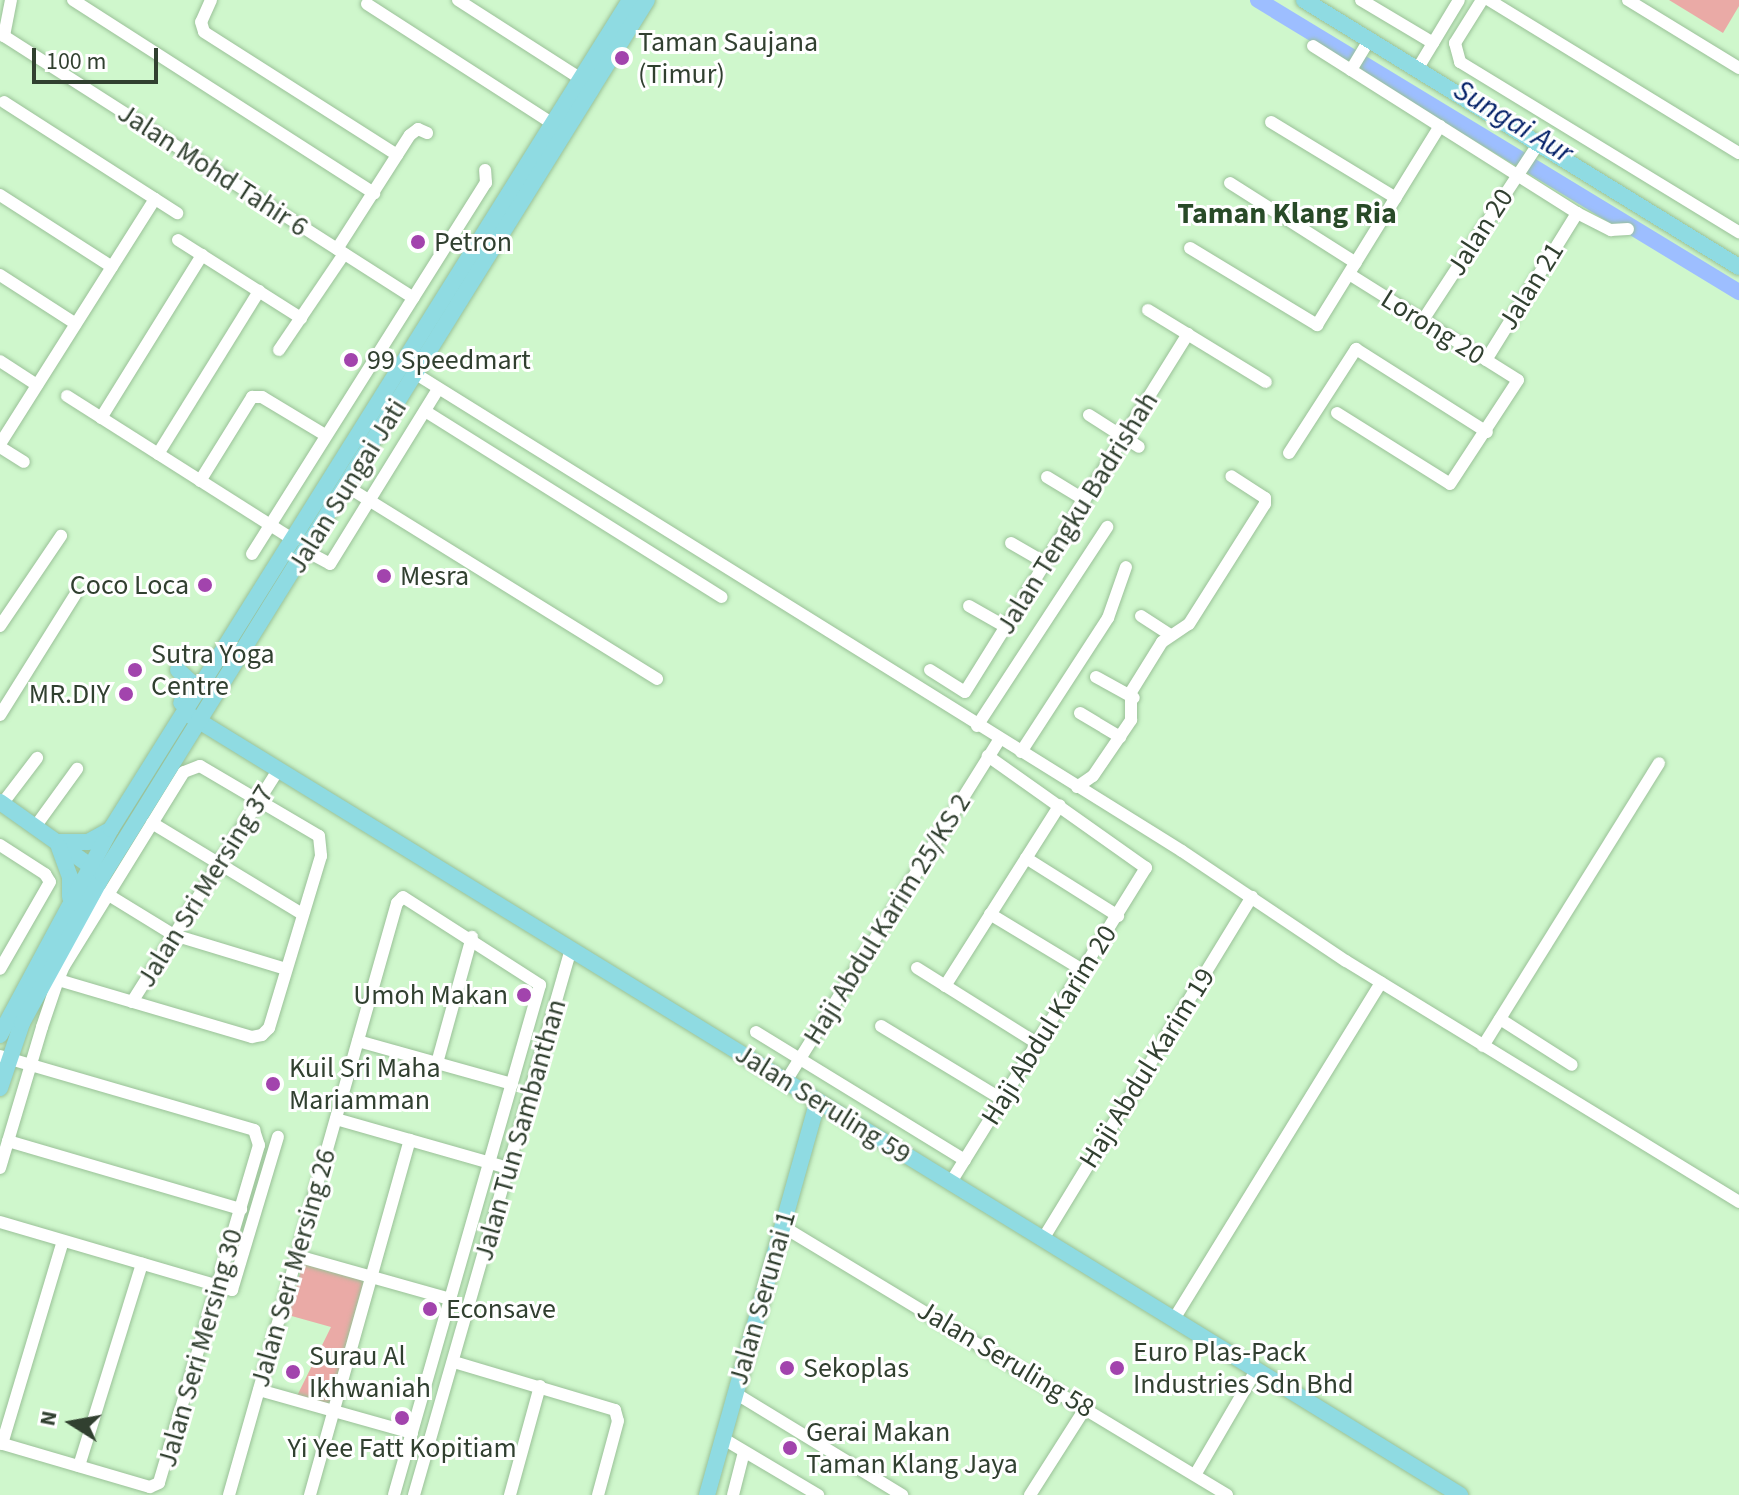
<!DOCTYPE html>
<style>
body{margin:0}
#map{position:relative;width:1739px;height:1495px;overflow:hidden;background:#cff7cc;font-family:"Source Sans 3",sans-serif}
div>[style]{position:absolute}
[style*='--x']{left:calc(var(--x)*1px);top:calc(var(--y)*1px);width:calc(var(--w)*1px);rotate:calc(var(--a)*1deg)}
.green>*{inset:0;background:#eaaaa6}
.river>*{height:16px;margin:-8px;padding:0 8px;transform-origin:8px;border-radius:8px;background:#9dbeff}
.roads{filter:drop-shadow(0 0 2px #9ac198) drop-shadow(0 0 2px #9ac198)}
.minor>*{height:12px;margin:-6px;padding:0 6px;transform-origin:6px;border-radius:6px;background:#fff}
.major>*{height:16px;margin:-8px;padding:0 8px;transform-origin:8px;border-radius:8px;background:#8fdbe2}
.dots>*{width:22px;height:22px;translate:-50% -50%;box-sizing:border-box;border:4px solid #fff;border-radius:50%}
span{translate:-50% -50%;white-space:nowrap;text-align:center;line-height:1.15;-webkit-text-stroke:6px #fff;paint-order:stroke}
.poi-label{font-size:28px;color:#314030}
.left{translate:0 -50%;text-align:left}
.right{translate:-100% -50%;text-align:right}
.street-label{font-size:28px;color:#314030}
.water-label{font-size:30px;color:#042168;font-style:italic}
.neighbourhood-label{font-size:30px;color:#284a27;font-weight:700}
.north{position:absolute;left:32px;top:1383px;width:80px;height:80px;-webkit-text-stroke:6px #fff;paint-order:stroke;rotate:281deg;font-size:22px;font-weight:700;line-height:32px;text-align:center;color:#314030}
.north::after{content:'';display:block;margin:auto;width:28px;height:36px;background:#314030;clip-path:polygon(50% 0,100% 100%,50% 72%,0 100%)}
.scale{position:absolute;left:32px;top:48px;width:126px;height:36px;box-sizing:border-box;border:4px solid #314030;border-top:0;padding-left:10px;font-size:24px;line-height:28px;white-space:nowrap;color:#314030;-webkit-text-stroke:6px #fff;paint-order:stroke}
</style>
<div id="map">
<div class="green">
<i style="clip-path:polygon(1669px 0,1739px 0,1739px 6px,1723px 33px)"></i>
<i style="clip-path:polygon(303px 1263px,364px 1280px,329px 1407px,296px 1398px,331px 1327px,288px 1315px)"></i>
</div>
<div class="river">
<i style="--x:1258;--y:0;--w:563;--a:31.26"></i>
</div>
<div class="roads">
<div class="minor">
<i style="--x:11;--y:0;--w:37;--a:101"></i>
<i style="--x:4;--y:36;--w:486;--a:32.6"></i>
<i style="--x:73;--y:0;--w:358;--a:32.7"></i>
<i style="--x:211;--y:0;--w:24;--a:114"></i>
<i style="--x:201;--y:22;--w:10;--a:73"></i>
<i style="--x:204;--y:32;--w:229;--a:32.5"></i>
<i style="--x:458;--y:0;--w:146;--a:32.7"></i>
<i style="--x:1361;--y:0;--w:84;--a:30.8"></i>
<i style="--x:1482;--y:0;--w:51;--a:122.1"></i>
<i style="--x:1455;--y:43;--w:20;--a:75"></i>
<i style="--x:1460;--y:62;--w:327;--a:31.4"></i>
<i style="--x:1489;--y:0;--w:293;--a:31.5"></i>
<i style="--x:1628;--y:0;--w:130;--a:31.5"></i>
<i style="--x:367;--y:4;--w:221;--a:32.8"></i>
<i style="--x:1313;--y:46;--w:312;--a:32.3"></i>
<i style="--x:1577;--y:213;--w:38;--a:27"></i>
<i style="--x:1611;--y:230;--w:17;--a:-3"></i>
<i style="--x:1418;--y:68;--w:79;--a:-58.9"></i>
<i style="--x:1351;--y:70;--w:37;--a:-59"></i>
<i style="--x:4;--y:102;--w:206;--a:32.7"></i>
<i style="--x:1271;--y:122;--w:146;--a:31.3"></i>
<i style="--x:1230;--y:183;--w:149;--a:32.4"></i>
<i style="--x:0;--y:195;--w:133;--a:32.7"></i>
<i style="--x:178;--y:240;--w:146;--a:32.4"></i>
<i style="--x:1190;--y:248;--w:149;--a:31.2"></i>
<i style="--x:1317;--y:325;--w:234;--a:-58.3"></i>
<i style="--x:337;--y:249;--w:135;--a:-57.4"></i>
<i style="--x:410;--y:135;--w:10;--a:-37"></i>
<i style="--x:418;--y:129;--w:10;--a:24"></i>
<i style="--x:0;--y:275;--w:90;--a:32.8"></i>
<i style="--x:1148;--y:310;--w:138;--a:31.4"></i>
<i style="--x:1423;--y:320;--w:210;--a:-56.8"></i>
<i style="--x:279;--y:350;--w:116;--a:-55.9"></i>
<i style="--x:1486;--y:360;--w:173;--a:-58.2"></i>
<i style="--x:0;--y:361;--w:44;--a:33"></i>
<i style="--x:416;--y:374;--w:902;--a:31.91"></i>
<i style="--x:1182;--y:851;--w:197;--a:33.9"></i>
<i style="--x:1346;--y:961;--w:461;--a:31.5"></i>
<i style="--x:67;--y:396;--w:269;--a:32.4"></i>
<i style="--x:425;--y:411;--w:350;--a:32.1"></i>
<i style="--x:1337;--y:413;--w:133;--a:32.1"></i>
<i style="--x:1450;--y:484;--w:124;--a:-56.8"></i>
<i style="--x:1518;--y:380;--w:199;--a:-147.9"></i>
<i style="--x:1089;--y:415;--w:59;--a:32.6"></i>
<i style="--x:101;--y:418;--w:192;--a:-58.2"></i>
<i style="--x:0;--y:444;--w:290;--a:-57.7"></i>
<i style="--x:0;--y:447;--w:28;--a:32"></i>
<i style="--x:1289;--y:453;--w:124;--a:-57.2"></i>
<i style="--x:1356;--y:349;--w:155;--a:32.4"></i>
<i style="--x:158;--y:454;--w:192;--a:-58.2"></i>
<i style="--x:1047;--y:477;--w:44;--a:31.2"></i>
<i style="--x:200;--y:481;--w:99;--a:-58.2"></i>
<i style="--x:252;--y:397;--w:10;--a:0"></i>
<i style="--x:262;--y:397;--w:74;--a:31.1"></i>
<i style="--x:346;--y:486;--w:366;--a:31.8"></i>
<i style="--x:1011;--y:543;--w:39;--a:30"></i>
<i style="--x:306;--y:551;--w:27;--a:28"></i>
<i style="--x:330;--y:564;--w:206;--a:-58.3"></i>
<i style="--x:252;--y:554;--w:439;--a:-57.8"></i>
<i style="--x:486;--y:183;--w:13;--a:-94"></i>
<i style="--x:969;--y:606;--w:43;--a:29.6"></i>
<i style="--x:1141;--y:616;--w:35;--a:33"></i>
<i style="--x:0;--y:626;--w:109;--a:-55.9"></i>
<i style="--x:930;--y:670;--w:41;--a:32.2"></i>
<i style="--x:965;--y:692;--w:422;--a:-58.1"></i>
<i style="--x:1096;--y:677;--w:43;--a:28.9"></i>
<i style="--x:1080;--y:713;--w:47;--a:31"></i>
<i style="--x:0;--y:715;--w:142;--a:-58"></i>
<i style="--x:977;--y:726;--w:238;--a:-56.8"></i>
<i style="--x:1021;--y:752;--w:160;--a:-57"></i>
<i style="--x:1108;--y:618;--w:54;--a:-70.6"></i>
<i style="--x:1077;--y:787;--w:19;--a:-35"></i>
<i style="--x:1093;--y:776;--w:68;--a:-55.8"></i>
<i style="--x:1131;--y:720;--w:28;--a:-90"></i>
<i style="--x:1131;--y:692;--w:59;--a:-58.2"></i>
<i style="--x:1162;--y:642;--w:32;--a:-34"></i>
<i style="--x:1189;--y:624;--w:142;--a:-57.7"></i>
<i style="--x:1265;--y:504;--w:6;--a:-90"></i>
<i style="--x:1265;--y:498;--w:40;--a:-147.1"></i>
<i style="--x:2;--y:804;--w:58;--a:-52.7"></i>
<i style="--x:152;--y:823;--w:175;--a:31.2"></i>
<i style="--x:35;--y:827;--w:72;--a:-54.1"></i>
<i style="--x:0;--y:845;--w:54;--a:32.8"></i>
<i style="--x:45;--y:874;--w:9;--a:58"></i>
<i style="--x:50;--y:882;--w:100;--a:119.9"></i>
<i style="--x:1026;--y:858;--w:109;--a:32.2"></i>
<i style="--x:107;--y:894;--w:79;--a:31.5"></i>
<i style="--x:174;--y:935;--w:117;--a:16.9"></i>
<i style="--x:990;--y:914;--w:110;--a:31.2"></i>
<i style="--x:917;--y:968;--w:143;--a:32.1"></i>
<i style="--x:945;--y:986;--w:214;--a:-57.6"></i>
<i style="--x:132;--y:1002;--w:275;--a:-57.8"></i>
<i style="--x:1500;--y:1019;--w:85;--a:32.6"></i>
<i style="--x:881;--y:1026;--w:143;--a:31.2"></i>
<i style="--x:756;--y:1032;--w:245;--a:31.5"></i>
<i style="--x:358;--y:1041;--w:160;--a:15.6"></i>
<i style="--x:1483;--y:1046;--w:333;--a:-58.1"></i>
<i style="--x:0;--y:1056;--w:265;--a:16.2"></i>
<i style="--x:254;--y:1130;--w:16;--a:72"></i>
<i style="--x:259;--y:1145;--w:352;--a:106.5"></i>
<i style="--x:159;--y:1483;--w:10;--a:156"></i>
<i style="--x:150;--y:1487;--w:156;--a:-163.7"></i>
<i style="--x:437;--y:1063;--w:131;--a:-74.5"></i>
<i style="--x:786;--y:1081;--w:403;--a:-58"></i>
<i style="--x:336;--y:1119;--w:182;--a:15.9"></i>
<i style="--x:8;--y:1141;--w:243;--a:16.3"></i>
<i style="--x:0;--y:1168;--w:147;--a:-73.4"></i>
<i style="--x:42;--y:1027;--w:50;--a:-71.2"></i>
<i style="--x:58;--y:980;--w:15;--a:-67"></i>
<i style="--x:64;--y:966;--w:228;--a:-58.3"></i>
<i style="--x:184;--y:772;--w:17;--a:-21"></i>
<i style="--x:200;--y:766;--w:138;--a:30.5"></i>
<i style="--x:319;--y:836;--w:20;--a:84"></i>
<i style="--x:321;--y:856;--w:180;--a:106.8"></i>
<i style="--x:269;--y:1028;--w:10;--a:135"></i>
<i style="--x:262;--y:1035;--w:10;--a:169"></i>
<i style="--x:252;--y:1037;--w:202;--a:-163.6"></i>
<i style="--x:951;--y:1182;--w:370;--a:-58.2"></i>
<i style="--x:1146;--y:868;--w:194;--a:-144.7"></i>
<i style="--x:0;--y:1222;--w:242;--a:16.3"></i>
<i style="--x:232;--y:1290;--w:160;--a:-73.3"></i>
<i style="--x:782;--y:1226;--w:520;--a:31.15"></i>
<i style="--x:1043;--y:1239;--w:401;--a:-58.6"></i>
<i style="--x:297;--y:1256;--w:159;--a:15.7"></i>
<i style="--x:1174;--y:1319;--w:395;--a:-58.4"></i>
<i style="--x:454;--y:1362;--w:168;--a:16.6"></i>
<i style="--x:615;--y:1410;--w:11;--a:75"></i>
<i style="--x:618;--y:1421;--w:77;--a:105.1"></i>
<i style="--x:259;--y:1390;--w:159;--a:15.7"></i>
<i style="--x:735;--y:1393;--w:196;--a:31.4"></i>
<i style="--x:722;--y:1438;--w:112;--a:30.7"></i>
<i style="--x:2;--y:1444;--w:212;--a:-73.3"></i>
<i style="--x:79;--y:1466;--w:212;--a:-72.7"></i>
<i style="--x:1195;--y:1475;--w:121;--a:-59.8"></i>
<i style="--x:229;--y:1495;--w:615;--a:-74.16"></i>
<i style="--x:397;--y:903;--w:8;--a:-45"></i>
<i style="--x:403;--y:897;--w:163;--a:32.7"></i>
<i style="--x:540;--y:985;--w:530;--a:105.98"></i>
<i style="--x:310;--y:1495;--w:369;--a:-74.3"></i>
<i style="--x:414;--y:1495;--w:568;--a:-73.96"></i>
<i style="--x:510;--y:1495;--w:113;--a:-74.6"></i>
<i style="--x:733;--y:1495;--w:44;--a:-75.7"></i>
<i style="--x:1030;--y:1495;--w:104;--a:-57.5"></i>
</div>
<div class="major">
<i style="--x:1304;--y:0;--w:510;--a:31.54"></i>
<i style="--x:178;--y:670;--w:18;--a:43"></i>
<i style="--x:191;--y:682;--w:23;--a:115"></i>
<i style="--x:186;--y:713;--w:1495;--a:31.54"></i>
<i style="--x:0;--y:802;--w:121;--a:35.3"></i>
<i style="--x:57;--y:842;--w:31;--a:0"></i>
<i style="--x:88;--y:842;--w:26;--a:-29"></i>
<i style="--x:59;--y:847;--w:32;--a:70"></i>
<i style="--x:70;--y:877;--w:20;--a:90"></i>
<i style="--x:0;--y:1035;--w:234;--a:-61.7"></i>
<i style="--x:111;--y:829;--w:978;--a:-57.95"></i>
<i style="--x:0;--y:1088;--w:69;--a:-71.3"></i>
<i style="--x:22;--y:1023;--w:169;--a:-61.3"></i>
<i style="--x:103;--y:875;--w:1030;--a:-58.13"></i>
<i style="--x:707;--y:1495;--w:409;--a:-74.3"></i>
</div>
</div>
<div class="dots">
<i style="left:622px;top:58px;background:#a244ad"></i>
<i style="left:418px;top:242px;background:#a244ad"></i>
<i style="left:351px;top:360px;background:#a244ad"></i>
<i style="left:384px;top:576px;background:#a244ad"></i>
<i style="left:205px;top:585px;background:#a244ad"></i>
<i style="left:135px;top:670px;background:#a244ad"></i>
<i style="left:126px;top:694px;background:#a244ad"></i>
<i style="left:524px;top:995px;background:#a244ad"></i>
<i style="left:273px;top:1084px;background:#a244ad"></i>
<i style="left:430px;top:1309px;background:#a244ad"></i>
<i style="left:787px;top:1368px;background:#a244ad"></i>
<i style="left:1117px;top:1368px;background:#a244ad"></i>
<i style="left:293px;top:1372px;background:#a244ad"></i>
<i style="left:402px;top:1418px;background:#a244ad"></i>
<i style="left:790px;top:1448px;background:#a244ad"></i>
</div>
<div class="poi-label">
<span class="left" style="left:638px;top:58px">Taman Saujana<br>(Timur)</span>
<span class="left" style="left:434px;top:242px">Petron</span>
<span class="left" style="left:367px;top:360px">99 Speedmart</span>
<span class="left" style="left:400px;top:576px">Mesra</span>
<span class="right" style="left:189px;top:585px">Coco Loca</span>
<span class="left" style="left:151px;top:670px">Sutra Yoga<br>Centre</span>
<span class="right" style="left:110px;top:694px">MR.DIY</span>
<span class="right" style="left:508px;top:995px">Umoh Makan</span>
<span class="left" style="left:289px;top:1084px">Kuil Sri Maha<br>Mariamman</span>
<span class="left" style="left:446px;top:1309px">Econsave</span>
<span class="left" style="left:1133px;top:1368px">Euro Plas-Pack<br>Industries Sdn Bhd</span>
<span class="left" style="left:309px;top:1372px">Surau Al<br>Ikhwaniah</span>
<span class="left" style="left:803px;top:1368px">Sekoplas</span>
<span class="left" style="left:806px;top:1448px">Gerai Makan<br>Taman Klang Jaya</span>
<span style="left:402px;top:1448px">Yi Yee Fatt Kopitiam</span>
</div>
<div class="street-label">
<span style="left:213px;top:170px;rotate:33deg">Jalan Mohd Tahir 6</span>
<span style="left:1480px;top:232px;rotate:-57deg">Jalan 20</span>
<span style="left:1531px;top:286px;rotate:-58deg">Jalan 21</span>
<span style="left:1433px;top:327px;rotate:32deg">Lorong 20</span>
<span style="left:347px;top:486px;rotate:-58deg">Jalan Sungai Jati</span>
<span style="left:1077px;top:513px;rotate:-58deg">Jalan Tengku Badrishah</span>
<span style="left:205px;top:886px;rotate:-58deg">Jalan Sri Mersing 37</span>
<span style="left:887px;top:919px;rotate:-58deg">Haji Abdul Karim 25/KS 2</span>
<span style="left:1049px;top:1025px;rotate:-58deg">Haji Abdul Karim 20</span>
<span style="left:1147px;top:1068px;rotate:-58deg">Haji Abdul Karim 19</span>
<span style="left:823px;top:1104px;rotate:32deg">Jalan Seruling 59</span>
<span style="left:520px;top:1130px;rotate:-74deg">Jalan Tun Sambanthan</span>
<span style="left:293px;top:1268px;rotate:-74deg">Jalan Seri Mersing 26</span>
<span style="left:762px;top:1298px;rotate:-74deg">Jalan Serunai 1</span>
<span style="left:200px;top:1348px;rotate:-74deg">Jalan Seri Mersing 30</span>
<span style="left:1006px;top:1359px;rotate:31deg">Jalan Seruling 58</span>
</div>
<div class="water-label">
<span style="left:1513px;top:122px;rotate:31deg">Sungai Aur</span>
</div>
<div class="neighbourhood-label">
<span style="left:1287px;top:214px">Taman Klang Ria</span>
</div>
<div class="north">N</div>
<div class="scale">100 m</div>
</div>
